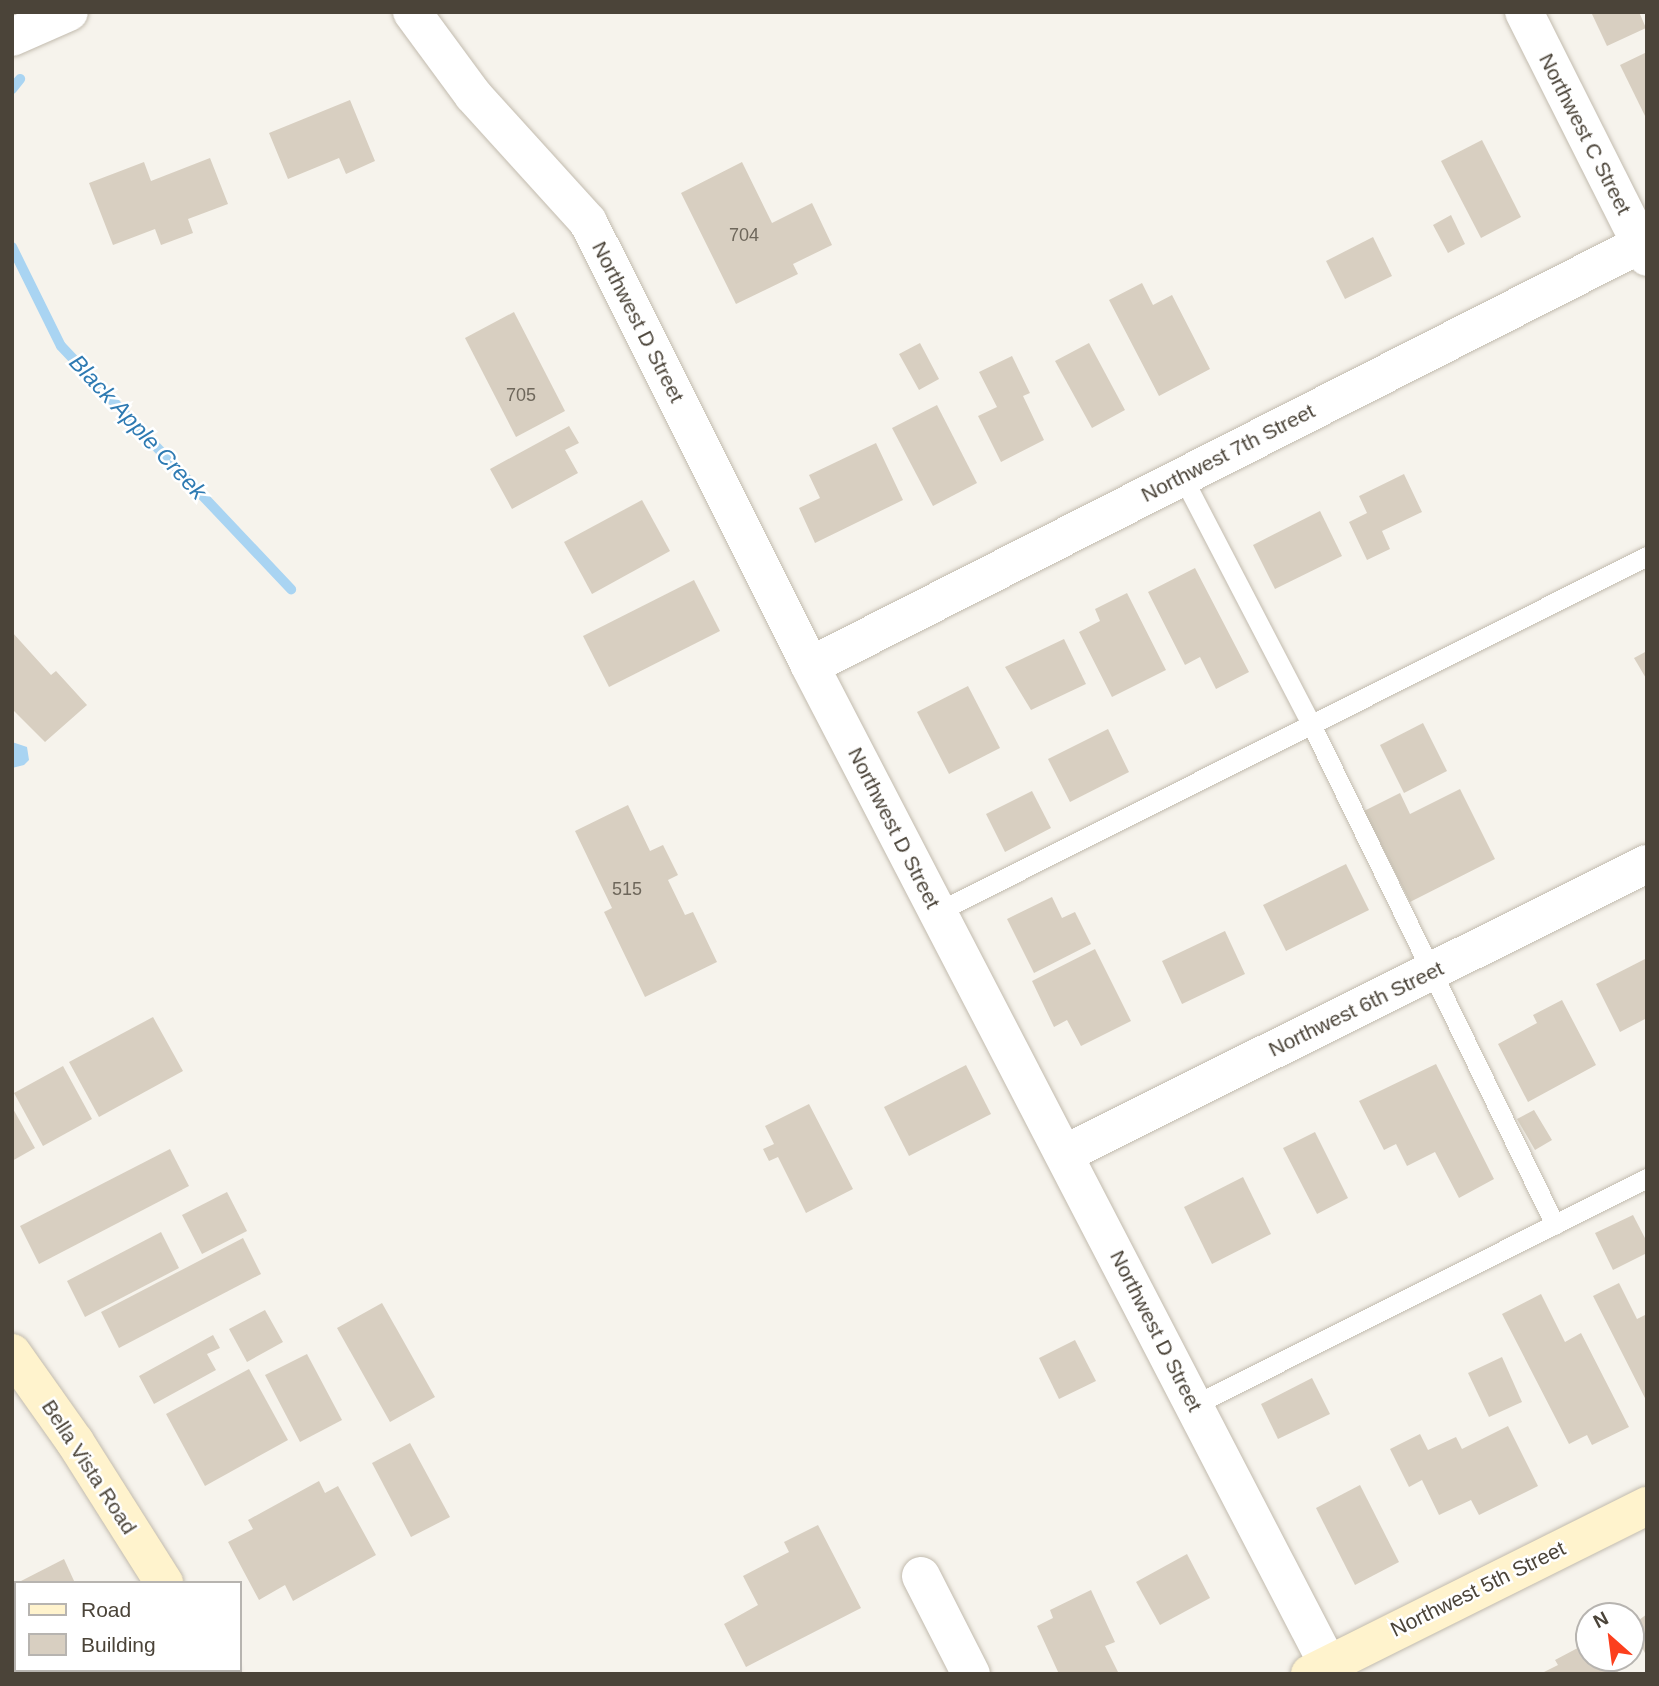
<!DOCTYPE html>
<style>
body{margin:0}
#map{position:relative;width:1659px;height:1686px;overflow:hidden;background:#f6f3ec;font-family:Arial,sans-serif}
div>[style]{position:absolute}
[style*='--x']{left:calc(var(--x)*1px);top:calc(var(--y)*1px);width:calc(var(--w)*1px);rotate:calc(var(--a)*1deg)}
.water>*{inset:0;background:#a9d4f2}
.stream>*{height:10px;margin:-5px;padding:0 5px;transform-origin:5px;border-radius:5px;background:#a9d4f2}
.building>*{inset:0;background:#d8cfc1}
.roads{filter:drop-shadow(0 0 2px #c2bbae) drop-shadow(0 0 2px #c2bbae)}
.lane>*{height:19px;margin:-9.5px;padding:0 9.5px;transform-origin:9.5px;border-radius:9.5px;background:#fff}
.street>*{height:38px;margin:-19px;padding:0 19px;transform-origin:19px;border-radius:19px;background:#fff}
.secondary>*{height:38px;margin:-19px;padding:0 19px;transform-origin:19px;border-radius:19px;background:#fff3cd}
span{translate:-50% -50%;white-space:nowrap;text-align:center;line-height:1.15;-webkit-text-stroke:5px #fff;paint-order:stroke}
.number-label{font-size:18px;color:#6e675b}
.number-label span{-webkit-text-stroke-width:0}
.street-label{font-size:21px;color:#4b4439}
.water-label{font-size:23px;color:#2e7ab2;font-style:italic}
.frame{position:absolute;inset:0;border:14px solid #4b4439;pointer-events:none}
.legend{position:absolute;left:14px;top:1581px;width:228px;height:91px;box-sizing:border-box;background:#fff;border:2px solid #b7b4b0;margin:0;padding:9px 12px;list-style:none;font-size:21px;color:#4b4439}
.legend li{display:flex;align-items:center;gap:14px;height:35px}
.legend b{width:35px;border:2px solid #b7b4b0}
.north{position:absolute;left:1575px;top:1602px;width:70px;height:70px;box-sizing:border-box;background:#fff;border:2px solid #b7b4b0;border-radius:50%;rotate:332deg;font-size:19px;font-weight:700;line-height:28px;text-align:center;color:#4b4439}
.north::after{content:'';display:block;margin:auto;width:24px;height:32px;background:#fc3f1d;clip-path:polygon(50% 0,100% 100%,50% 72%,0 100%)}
</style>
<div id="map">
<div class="water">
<i style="clip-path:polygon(12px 742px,27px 747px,29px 760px,24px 765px,12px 768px)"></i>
</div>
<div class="stream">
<i style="--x:12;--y:89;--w:13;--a:-51"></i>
<i style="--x:12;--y:247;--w:110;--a:63.7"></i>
<i style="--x:61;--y:346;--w:335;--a:46.6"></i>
</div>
<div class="building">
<i style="clip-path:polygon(1591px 12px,1639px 12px,1646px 28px,1607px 46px)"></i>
<i style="clip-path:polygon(1647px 52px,1647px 120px,1620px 65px)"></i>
<i style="clip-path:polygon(350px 100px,375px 161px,346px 174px,339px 158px,288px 179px,269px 133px)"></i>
<i style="clip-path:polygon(1482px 140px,1521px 217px,1481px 238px,1441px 161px)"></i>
<i style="clip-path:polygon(210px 158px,228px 204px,188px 219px,193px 233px,161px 245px,155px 229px,113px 245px,89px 183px,144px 162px,151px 181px)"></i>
<i style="clip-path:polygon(742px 162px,772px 223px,812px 203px,832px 245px,793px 264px,798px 274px,736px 304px,681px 193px)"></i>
<i style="clip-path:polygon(1451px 215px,1465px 244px,1448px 253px,1433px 225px)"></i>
<i style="clip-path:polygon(1373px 237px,1392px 276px,1345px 299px,1326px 261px)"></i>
<i style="clip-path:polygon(1142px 283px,1153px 305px,1172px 295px,1210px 369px,1159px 396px,1109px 300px)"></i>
<i style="clip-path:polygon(514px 312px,565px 411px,516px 437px,465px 338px)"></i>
<i style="clip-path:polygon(920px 343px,939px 379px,919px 390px,899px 354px)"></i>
<i style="clip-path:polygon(1089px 343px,1125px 410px,1092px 428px,1055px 361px)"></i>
<i style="clip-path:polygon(1012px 356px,1030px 393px,1023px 396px,1044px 440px,1001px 462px,978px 416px,997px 407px,979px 372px)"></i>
<i style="clip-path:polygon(937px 405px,977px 483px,933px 506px,892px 428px)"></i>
<i style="clip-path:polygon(569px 426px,579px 443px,565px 450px,578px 473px,512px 509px,490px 469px)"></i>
<i style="clip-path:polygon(876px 443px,903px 500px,815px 543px,799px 508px,820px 498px,809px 475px)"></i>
<i style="clip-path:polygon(1404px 474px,1422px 512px,1382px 531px,1390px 549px,1367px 560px,1349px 522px,1367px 513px,1359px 496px)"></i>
<i style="clip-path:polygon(642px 500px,670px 551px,592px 594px,564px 542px)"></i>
<i style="clip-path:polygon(1320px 511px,1342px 556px,1275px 589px,1253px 545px)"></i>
<i style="clip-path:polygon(1195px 568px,1249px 672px,1216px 689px,1200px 657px,1185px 665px,1148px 592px)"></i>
<i style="clip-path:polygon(694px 580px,720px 631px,609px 687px,583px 636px)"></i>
<i style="clip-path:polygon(1127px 593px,1166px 670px,1112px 697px,1079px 632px,1100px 621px,1095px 609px)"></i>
<i style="clip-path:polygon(12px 632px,51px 675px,56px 671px,87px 705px,45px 742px,12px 709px)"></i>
<i style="clip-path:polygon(1064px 639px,1086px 684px,1031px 710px,1005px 667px)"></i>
<i style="clip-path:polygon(1647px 651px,1647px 680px,1634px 658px)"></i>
<i style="clip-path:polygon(968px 686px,1000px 748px,949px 774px,917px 712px)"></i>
<i style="clip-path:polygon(1423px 723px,1447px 771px,1404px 793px,1380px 745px)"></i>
<i style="clip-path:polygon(1108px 729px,1129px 772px,1070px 802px,1048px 759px)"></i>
<i style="clip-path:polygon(1460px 789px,1495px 859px,1410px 902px,1364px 811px,1400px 793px,1410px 814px)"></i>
<i style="clip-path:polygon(1032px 791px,1051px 828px,1005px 852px,986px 814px)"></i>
<i style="clip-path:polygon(628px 805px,650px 851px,663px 845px,678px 875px,668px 880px,685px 915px,693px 912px,717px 962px,645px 997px,604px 912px,612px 908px,575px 831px)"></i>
<i style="clip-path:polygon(1346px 864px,1369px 910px,1286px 951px,1263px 905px)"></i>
<i style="clip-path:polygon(1052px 897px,1062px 918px,1075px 912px,1091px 944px,1034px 973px,1007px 919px)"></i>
<i style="clip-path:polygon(1225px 931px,1245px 974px,1182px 1004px,1162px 961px)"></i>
<i style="clip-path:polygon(1095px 949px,1131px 1021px,1081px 1046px,1067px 1020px,1054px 1027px,1032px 981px)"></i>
<i style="clip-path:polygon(1647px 958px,1647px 1018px,1620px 1032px,1596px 984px)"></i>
<i style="clip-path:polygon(1562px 1000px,1596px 1065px,1528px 1102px,1498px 1044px,1537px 1023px,1533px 1015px)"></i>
<i style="clip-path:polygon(153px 1017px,183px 1071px,99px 1117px,69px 1062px)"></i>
<i style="clip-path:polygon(1436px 1064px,1494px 1179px,1459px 1198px,1435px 1152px,1407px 1166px,1396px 1144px,1384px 1150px,1359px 1101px)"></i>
<i style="clip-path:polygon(966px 1065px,991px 1114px,909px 1156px,884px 1107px)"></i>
<i style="clip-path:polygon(63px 1066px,92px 1119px,43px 1146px,14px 1093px)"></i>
<i style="clip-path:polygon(809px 1104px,853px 1189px,806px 1213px,778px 1157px,769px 1161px,763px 1149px,774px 1144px,765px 1126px)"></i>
<i style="clip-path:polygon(12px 1107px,35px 1148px,12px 1161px)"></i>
<i style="clip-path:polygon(1534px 1110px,1552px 1140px,1535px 1150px,1517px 1119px)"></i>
<i style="clip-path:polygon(1315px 1132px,1348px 1198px,1317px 1214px,1283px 1148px)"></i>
<i style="clip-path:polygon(170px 1149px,189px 1186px,39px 1264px,20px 1226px)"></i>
<i style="clip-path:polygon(1243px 1177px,1271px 1234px,1212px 1264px,1184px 1207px)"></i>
<i style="clip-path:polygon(227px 1192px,247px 1231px,202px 1254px,182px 1215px)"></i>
<i style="clip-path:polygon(1633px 1215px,1647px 1242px,1647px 1253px,1613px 1270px,1595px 1233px)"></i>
<i style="clip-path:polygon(161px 1232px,179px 1268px,85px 1317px,67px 1281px)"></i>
<i style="clip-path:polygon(243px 1238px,261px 1274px,119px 1348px,101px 1312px)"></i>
<i style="clip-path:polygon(1619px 1283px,1637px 1319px,1647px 1314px,1647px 1402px,1593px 1296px)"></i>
<i style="clip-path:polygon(1541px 1294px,1565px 1342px,1581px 1333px,1629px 1427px,1592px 1445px,1587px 1435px,1569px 1444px,1502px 1314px)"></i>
<i style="clip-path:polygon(382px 1303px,435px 1397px,390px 1422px,337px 1328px)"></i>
<i style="clip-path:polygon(265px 1310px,283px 1342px,247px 1362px,229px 1329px)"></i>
<i style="clip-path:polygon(213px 1335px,220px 1348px,207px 1354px,216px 1370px,154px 1404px,139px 1376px)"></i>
<i style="clip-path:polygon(1075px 1340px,1096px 1381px,1059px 1399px,1039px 1358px)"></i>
<i style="clip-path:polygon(307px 1354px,342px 1420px,300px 1442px,265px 1375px)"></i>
<i style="clip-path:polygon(1502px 1357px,1522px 1402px,1489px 1417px,1468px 1373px)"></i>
<i style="clip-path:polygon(249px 1369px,288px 1440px,205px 1486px,166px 1414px)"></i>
<i style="clip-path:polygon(1312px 1378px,1330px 1414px,1278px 1439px,1261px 1404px)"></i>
<i style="clip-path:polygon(1508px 1426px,1538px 1486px,1479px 1515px,1471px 1500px,1439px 1515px,1422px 1480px,1409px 1487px,1390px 1449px,1420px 1434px,1428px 1450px,1456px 1437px,1462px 1449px)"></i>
<i style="clip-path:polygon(410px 1443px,450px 1517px,411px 1537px,372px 1463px)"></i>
<i style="clip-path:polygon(319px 1481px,325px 1493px,338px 1486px,376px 1555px,293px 1601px,285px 1585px,259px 1600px,228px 1542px,253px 1529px,248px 1520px)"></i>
<i style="clip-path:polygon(1360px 1485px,1399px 1562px,1355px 1585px,1316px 1508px)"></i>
<i style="clip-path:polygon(818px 1525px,861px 1608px,746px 1667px,724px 1624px,758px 1605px,743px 1576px,789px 1552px,784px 1542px)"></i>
<i style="clip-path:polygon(1187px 1554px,1210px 1598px,1160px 1625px,1136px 1582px)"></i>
<i style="clip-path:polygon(64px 1559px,75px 1583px,22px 1583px,21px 1581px)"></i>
<i style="clip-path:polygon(1091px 1590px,1115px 1642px,1105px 1646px,1119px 1674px,1059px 1674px,1037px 1626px,1053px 1618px,1050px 1610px)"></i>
<i style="clip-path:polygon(1647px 1614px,1647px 1657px,1631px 1626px)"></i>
<i style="clip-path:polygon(1589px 1642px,1589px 1658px,1611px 1658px,1619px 1674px,1540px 1674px,1558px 1665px,1555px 1660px)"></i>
</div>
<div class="roads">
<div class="lane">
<i style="--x:1182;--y:476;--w:280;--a:62.5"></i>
<i style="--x:1311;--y:724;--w:557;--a:64.03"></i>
<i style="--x:937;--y:912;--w:794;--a:-26.63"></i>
<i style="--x:1194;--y:1405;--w:507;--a:-26.62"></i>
</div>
<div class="street">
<i style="--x:412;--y:12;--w:103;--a:53.7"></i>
<i style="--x:473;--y:95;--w:171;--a:47.8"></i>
<i style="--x:588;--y:222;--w:496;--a:63.4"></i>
<i style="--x:810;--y:666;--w:1136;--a:62.58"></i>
<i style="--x:1524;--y:12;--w:274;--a:63.3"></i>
<i style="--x:12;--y:37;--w:62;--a:-23.7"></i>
<i style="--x:810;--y:666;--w:939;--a:-26.92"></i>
<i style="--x:1064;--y:1154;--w:651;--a:-26.45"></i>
<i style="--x:921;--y:1576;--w:110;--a:63"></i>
<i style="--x:177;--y:1674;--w:8;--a:-30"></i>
</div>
<div class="secondary">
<i style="--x:12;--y:1353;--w:109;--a:54.7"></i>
<i style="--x:75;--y:1442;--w:167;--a:57.7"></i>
<i style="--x:218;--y:1670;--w:4;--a:63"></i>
<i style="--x:1310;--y:1674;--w:377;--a:-26.5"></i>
</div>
</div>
<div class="number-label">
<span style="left:744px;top:235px">704</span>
<span style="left:521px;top:395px">705</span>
<span style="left:627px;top:889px">515</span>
</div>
<div class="street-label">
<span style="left:1585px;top:134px;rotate:63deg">Northwest C Street</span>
<span style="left:638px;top:322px;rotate:63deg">Northwest D Street</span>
<span style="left:1228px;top:453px;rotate:-27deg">Northwest 7th Street</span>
<span style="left:894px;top:828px;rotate:63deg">Northwest D Street</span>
<span style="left:1356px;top:1009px;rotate:-26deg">Northwest 6th Street</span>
<span style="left:1156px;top:1331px;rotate:63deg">Northwest D Street</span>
<span style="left:89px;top:1467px;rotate:57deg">Bella Vista Road</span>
<span style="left:1478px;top:1589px;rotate:-26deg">Northwest 5th Street</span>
</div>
<div class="water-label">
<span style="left:138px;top:427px;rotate:47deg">Black Apple Creek</span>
</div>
<div class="frame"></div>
<ul class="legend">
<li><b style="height:9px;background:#fff3cd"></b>Road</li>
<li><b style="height:19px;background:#d8cfc1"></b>Building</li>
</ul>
<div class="north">N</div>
</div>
